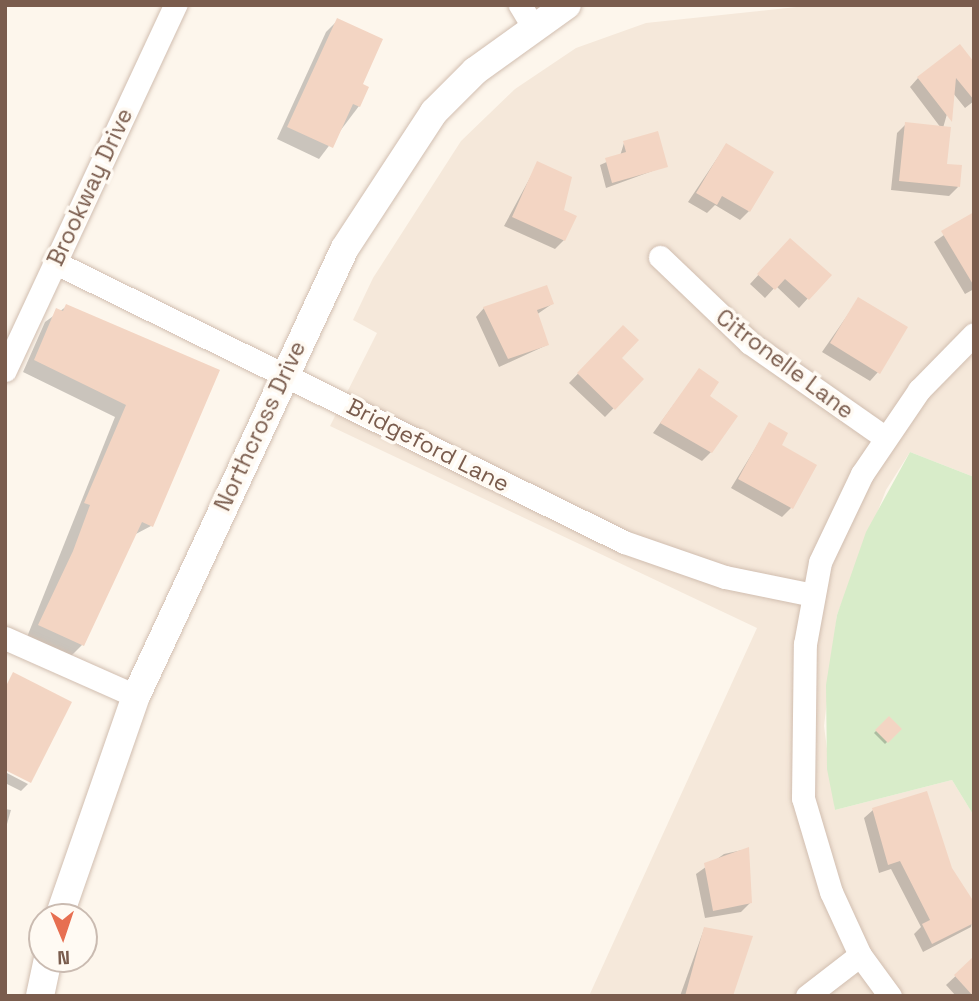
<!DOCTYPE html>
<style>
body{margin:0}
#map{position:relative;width:979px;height:1001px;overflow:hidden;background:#fdf6ec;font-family:"Space Grotesk",sans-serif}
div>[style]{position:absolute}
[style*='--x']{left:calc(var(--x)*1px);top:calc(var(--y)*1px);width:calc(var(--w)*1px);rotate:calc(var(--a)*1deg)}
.residential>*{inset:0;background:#f5e8da}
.green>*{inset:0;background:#d8ecc9}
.shadow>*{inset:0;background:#0003}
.building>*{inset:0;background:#f3d5c3}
.roads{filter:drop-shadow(0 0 2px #d1beb0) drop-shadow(0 0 2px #d1beb0)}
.minor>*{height:23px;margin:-11.5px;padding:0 11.5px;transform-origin:11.5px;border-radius:11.5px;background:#fff}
.tertiary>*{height:28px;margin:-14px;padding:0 14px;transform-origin:14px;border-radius:14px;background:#fff}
span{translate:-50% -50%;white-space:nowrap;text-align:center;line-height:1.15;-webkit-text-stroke:7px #fffaf3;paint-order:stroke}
.street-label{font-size:23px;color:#7a5c4d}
.frame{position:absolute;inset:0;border:7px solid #7a5c4d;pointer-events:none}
.north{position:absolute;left:28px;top:903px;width:70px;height:70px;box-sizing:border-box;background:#fffaf3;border:2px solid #cabbb1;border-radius:50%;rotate:178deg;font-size:19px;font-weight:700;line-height:28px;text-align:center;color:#7a5c4d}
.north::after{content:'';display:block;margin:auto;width:24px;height:32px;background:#e76f51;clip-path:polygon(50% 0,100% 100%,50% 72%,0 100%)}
</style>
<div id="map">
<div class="residential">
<i style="clip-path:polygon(815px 5px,974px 5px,974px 477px,910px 452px,886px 490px,837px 615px,824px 726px,835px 810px,952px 780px,974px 816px,974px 996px,589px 996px,757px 628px,330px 426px,377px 333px,353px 320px,373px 278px,461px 141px,515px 89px,576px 48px,646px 23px)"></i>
</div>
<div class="green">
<i style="clip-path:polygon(910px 452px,974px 477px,974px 816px,952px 780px,835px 810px,827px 769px,826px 685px,837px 615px,866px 532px)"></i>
</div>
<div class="shadow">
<i style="clip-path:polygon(338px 20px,360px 85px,359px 106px,319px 159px,277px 139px,326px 32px)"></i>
<i style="clip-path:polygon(974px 65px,974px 101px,965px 108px,953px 93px,943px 128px,945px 165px,958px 187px,949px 196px,891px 190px,897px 133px,906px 124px,941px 128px,910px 87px,918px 78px)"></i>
<i style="clip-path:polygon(657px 133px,666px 166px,606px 188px,600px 165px,620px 156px,624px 143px)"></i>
<i style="clip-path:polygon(726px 145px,749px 211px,740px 220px,715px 205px,707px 213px,688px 202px)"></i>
<i style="clip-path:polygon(538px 163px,564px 240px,555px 249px,504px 226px)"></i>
<i style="clip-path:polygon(974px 214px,974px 289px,965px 294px,934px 242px)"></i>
<i style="clip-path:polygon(782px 249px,829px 275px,799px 308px,776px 286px,765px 298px,750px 284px)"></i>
<i style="clip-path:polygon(858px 300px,878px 372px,870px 381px,822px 352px)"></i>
<i style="clip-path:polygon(552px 304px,536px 315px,547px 345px,499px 367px,476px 317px,484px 308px)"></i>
<i style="clip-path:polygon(67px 306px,217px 371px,151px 526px,134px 535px,82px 645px,70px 657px,27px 637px,115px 417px,23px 372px,45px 322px)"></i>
<i style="clip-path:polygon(623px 327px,620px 358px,642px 379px,605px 417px,569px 383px)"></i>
<i style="clip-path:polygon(699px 370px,711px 452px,702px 461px,653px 433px)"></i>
<i style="clip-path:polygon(770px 424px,791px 508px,782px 517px,731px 488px)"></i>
<i style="clip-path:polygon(889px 718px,900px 729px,885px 744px,874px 733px)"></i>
<i style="clip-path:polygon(5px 772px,28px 784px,21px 791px,5px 783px)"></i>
<i style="clip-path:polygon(5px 809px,11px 810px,5px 831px)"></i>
<i style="clip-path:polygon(873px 810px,974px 908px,971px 927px,923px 952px,914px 934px,921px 927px,891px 869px,879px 873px,864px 818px)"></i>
<i style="clip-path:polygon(747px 849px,750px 903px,741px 912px,705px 918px,696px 874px,724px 854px)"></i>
<i style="clip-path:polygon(704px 929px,730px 996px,680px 996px)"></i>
<i style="clip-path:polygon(974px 959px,974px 996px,956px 996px,946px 985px)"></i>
</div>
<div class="building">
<i style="clip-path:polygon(337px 18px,383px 39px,363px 84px,369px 87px,360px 107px,353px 104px,333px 148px,287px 127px)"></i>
<i style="clip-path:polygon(960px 44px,974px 62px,974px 100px,956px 78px,952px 122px,917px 77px)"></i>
<i style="clip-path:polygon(905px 122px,951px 127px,947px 164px,962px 165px,960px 187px,899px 181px)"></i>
<i style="clip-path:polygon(658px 131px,668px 167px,612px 183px,605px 158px,626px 152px,623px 141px)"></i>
<i style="clip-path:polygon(726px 143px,774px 172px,750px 212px,722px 196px,717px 205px,696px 193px)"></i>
<i style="clip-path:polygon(537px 161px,572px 177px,564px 210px,577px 216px,565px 241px,512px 217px)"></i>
<i style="clip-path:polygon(974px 212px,974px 286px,941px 231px)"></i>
<i style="clip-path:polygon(790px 238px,832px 275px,809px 300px,785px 279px,775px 290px,757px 274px)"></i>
<i style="clip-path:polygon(547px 285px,554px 304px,537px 310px,549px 345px,508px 359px,483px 307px)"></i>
<i style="clip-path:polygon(858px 297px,908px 327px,880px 374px,830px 343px)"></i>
<i style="clip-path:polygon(66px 304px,220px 370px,153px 527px,142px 522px,84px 646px,38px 625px,73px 551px,90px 505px,84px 503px,126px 405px,34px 360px,56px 308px,63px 311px)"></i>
<i style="clip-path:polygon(623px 325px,639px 340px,622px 358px,644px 379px,615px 410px,577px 373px)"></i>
<i style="clip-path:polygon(699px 368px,719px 382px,710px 396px,738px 416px,712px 453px,660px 423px)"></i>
<i style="clip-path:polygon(769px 422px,788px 433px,782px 445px,817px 465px,793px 509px,738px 479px)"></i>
<i style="clip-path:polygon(13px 672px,72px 702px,31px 783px,5px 770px,5px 688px)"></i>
<i style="clip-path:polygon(889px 716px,902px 729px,888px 743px,875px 730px)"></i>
<i style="clip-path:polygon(927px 791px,952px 868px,974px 902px,974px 923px,932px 944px,922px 924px,930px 920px,900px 861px,888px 865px,872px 808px)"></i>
<i style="clip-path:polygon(749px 847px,752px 903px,713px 911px,704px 863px)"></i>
<i style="clip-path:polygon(704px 927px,753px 936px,733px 996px,685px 996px)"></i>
<i style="clip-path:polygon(974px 956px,974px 996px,973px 996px,954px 975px)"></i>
</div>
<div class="roads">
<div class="minor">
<i style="--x:520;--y:5;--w:26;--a:59"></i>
<i style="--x:660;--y:257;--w:124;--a:43.7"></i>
<i style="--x:750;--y:343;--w:164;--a:35"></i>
<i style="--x:54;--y:262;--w:635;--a:26.16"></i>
<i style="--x:624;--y:542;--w:107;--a:19.1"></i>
<i style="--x:725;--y:577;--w:90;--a:11.6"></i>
<i style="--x:5;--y:370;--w:403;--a:-65"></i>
<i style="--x:5;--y:638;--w:143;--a:23.9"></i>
<i style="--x:807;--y:996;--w:67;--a:-37.7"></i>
<i style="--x:890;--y:996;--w:51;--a:-126.2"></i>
<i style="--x:860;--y:955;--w:69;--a:-114.7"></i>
<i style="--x:831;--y:892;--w:98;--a:-106.6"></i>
<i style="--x:803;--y:798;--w:154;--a:-89.3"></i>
<i style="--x:805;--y:644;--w:83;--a:-79.6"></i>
<i style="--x:820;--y:562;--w:98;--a:-64.5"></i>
<i style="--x:862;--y:474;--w:102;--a:-55.8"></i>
<i style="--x:919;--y:390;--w:78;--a:-45.5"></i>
</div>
<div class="tertiary">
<i style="--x:59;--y:917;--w:234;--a:-70.8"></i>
<i style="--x:136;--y:696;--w:494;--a:-65"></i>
<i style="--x:345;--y:248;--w:163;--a:-56.8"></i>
<i style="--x:434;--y:112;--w:58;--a:-45"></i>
<i style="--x:475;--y:71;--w:113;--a:-35.7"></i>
<i style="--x:40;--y:996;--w:38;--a:-78"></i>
</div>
</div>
<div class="street-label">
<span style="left:90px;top:187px;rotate:-65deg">Brookway Drive</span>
<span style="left:785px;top:364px;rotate:37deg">Citronelle Lane</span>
<span style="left:260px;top:426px;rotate:-65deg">Northcross Drive</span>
<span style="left:428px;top:445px;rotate:27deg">Bridgeford Lane</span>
</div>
<div class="frame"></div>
<div class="north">N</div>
</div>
